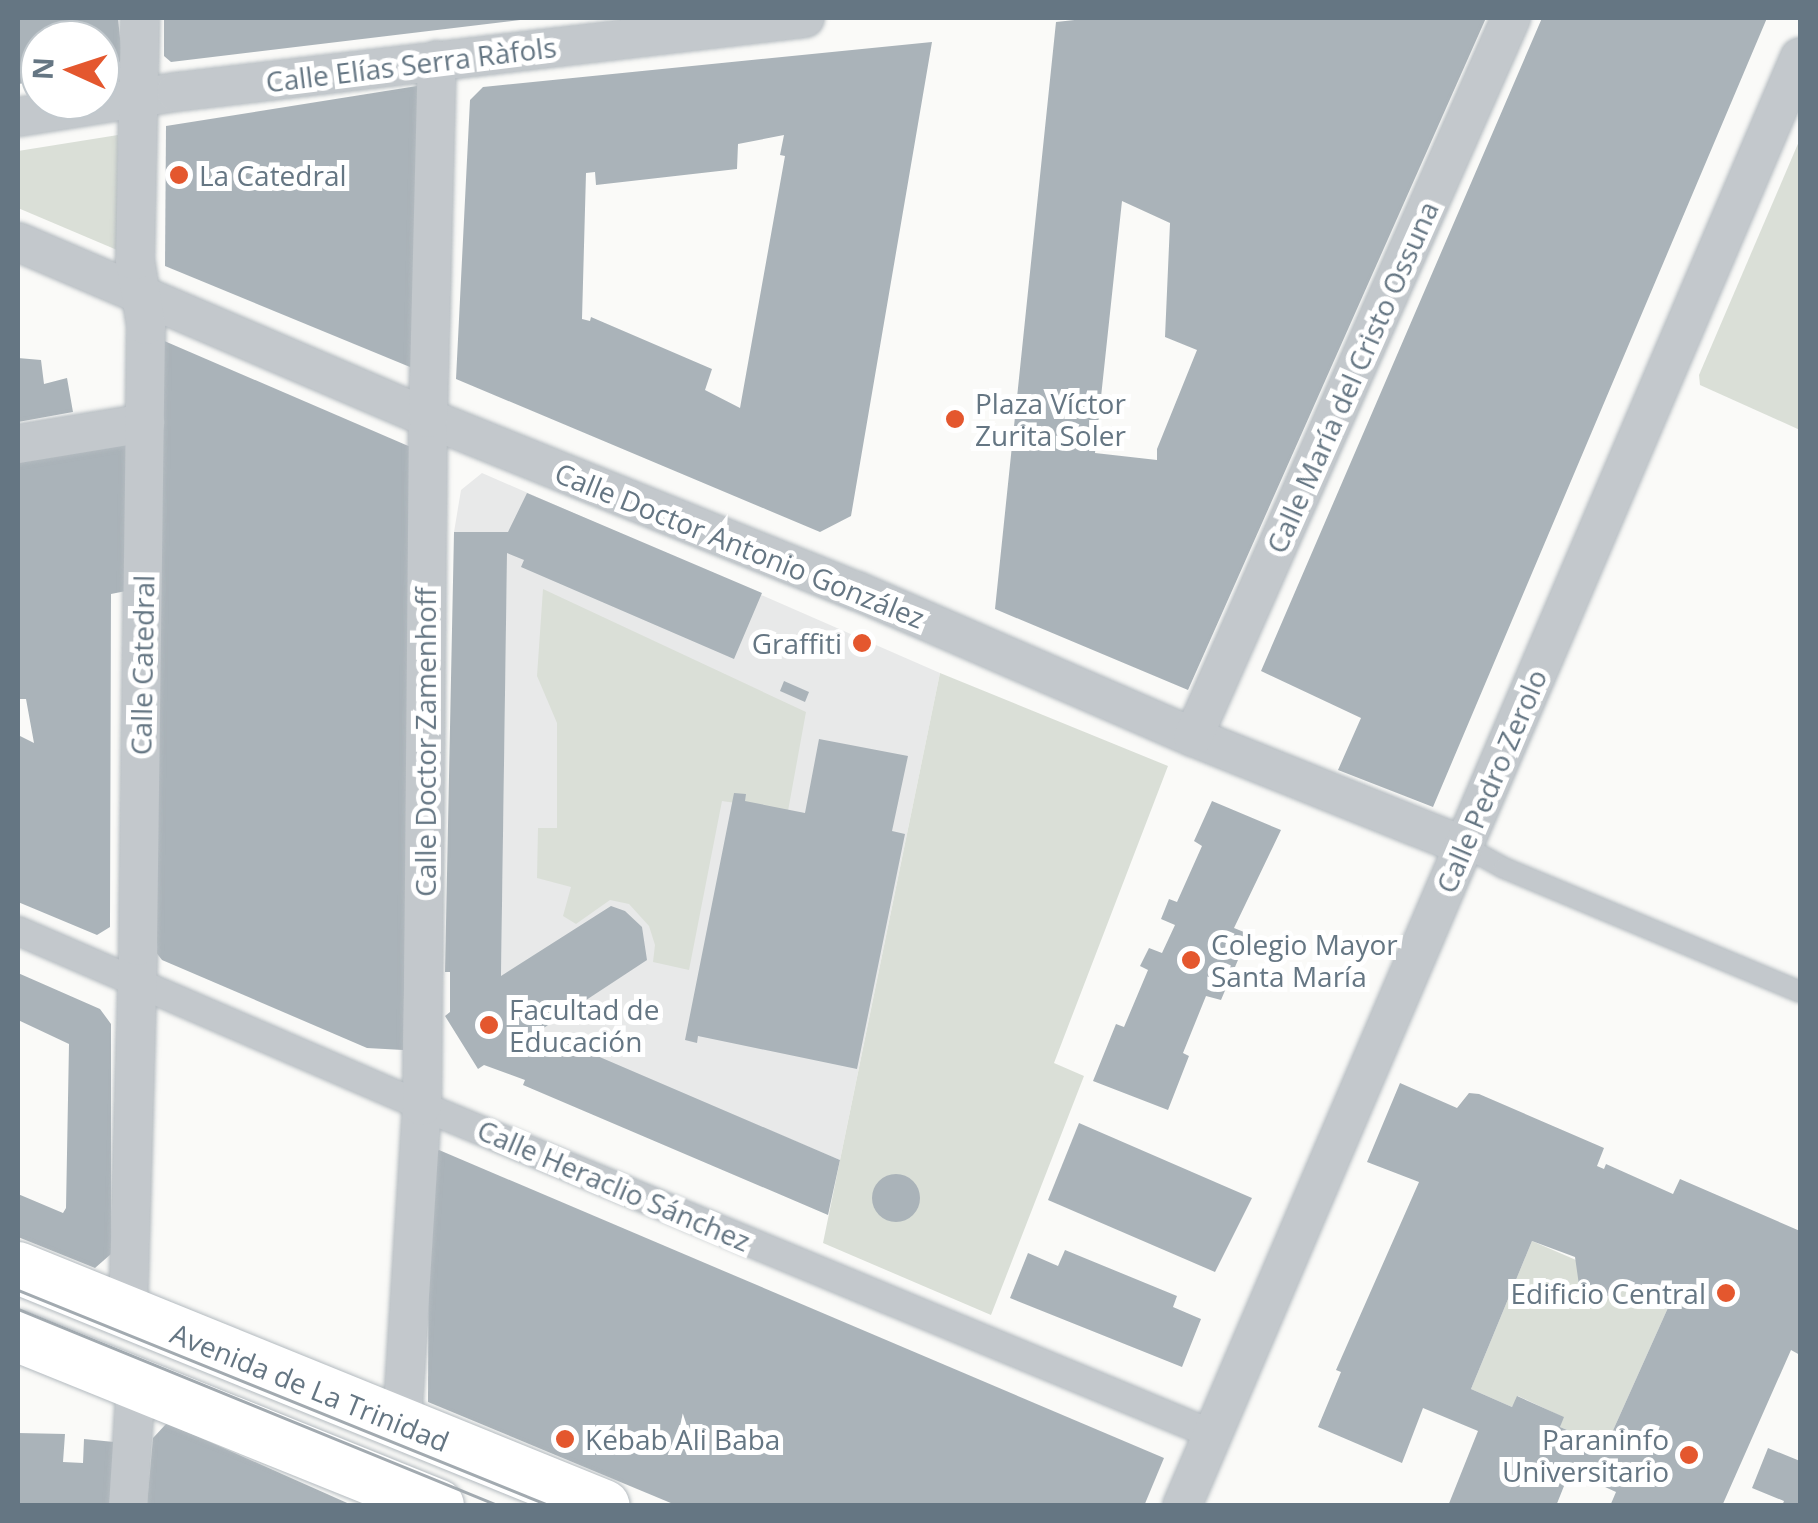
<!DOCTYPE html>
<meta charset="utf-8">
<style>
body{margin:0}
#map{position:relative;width:1818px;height:1523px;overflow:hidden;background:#fafaf8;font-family:"Open Sans",sans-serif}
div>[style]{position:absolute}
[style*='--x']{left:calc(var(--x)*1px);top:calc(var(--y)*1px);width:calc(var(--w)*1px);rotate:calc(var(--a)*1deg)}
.built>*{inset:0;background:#e8e9e9}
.green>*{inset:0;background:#dadfd7}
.building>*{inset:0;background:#aab3b9}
.round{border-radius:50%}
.roads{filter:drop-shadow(0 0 2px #b3babf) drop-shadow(0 0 2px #b3babf)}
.service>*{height:20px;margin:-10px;padding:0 10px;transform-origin:10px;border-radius:10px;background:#c3c8cc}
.pedestrian>*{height:28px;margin:-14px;padding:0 14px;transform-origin:14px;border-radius:14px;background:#c3c8cc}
.minor>*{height:38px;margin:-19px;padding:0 19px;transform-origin:19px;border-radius:19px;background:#c3c8cc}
.secondary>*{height:52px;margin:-26px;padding:0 26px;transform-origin:26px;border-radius:26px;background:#fff}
.tram>*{height:2.5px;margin:-1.25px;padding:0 1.25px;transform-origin:1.25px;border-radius:1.25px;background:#a2aab0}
.dots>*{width:28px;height:28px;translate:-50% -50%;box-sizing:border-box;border:5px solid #fff;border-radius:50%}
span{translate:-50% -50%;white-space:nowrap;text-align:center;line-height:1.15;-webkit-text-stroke:10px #fff;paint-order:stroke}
.street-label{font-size:28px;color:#657683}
.poi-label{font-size:28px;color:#657683}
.left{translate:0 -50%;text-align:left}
.right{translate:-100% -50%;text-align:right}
.frame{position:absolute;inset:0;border:20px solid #657683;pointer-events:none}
.north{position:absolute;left:20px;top:20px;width:100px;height:100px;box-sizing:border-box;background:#fff;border:2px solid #c1c8cd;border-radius:50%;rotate:273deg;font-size:28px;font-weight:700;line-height:40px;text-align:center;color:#657683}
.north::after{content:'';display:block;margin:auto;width:35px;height:45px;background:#e4572e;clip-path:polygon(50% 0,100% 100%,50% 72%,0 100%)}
</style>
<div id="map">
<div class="built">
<i style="clip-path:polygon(482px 473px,940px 673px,840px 1160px,544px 1035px,501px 976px,507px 532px,454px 532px,461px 490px)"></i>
</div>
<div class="green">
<i style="clip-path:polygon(118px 135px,117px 250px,18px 208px,18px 151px)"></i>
<i style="clip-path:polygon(1800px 139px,1800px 430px,1700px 385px,1699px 375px)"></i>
<i style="clip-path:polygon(543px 589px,806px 712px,788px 811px,722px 801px,689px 970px,653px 962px,655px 945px,649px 926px,629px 904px,610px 900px,576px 924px,563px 916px,571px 887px,537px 878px,538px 828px,557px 828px,557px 723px,537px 676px)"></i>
<i style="clip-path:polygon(940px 673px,1168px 766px,1054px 1063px,1084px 1076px,991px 1315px,823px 1243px)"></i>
<i style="clip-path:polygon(1532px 1241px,1671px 1301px,1606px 1446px,1560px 1427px,1563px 1417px,1518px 1396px,1512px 1407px,1471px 1389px)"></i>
</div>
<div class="building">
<i style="clip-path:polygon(18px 18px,118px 18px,122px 59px,113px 70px,100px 72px,100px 40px,40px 40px,40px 81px,18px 84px)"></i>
<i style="clip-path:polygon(164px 18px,520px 18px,520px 20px,171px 62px,164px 56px)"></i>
<i style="clip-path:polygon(evenodd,1093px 18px,1486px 18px,1188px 690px,995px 609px,1056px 22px,1093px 18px,1122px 201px,1170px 223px,1165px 337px,1197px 350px,1157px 449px,1157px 460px,1095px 453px,1122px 201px)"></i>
<i style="clip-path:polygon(1542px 18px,1767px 18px,1433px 807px,1338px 770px,1361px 718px,1261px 671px)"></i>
<i style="clip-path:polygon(evenodd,932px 42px,851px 516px,820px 532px,456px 379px,470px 100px,483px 87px,932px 42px,784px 135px,780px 155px,785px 156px,740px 408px,705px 390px,712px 369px,591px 317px,590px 321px,582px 319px,586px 173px,595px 172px,596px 185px,737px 169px,738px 144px,784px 135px)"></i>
<i style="clip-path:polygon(417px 86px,425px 94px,417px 363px,410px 367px,165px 266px,166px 126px)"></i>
<i style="clip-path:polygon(162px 340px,413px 448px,403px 1050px,367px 1048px,162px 960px,155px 951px)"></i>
<i style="clip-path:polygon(18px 358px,41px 360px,44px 384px,67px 378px,73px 412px,18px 422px)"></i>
<i style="clip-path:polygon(126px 441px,126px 591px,111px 594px,110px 927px,97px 935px,18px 902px,18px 735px,34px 743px,26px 699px,18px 699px,18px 459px)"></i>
<i style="clip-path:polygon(527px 493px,762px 593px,734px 659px,521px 567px,524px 560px,507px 553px,501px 976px,611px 906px,625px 911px,642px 927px,647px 960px,539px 1031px,840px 1160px,828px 1215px,523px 1085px,525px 1080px,484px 1065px,478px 1069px,445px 1016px,450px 1012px,450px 972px,445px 972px,454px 532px,508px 532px)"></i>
<i style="clip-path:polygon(784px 681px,809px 692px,805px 702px,780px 691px)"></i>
<i style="clip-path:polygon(819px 739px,908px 756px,892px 831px,905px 834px,857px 1069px,698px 1036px,697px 1043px,685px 1040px,734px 793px,746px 794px,745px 801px,805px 813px)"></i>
<i style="clip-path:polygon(1212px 801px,1281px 830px,1234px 928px,1249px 934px,1221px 1000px,1206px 996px,1183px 1053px,1189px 1056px,1168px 1110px,1093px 1081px,1116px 1024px,1124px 1027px,1148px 970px,1140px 966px,1149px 948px,1162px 953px,1175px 925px,1161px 919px,1169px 899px,1177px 902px,1202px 846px,1194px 841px)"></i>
<i style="clip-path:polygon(18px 973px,100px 1009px,111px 1024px,111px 1254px,95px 1268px,18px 1237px,18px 1194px,63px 1213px,66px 1208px,69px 1044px,18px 1020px)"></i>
<i style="clip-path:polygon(evenodd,1400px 1083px,1457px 1108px,1469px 1093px,1479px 1094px,1604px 1148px,1597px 1166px,1604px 1169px,1606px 1164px,1673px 1194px,1680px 1179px,1800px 1231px,1800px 1355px,1791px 1350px,1722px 1506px,1610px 1506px,1616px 1492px,1570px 1471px,1556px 1506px,1448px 1506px,1478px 1431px,1423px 1408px,1402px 1463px,1318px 1427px,1341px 1372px,1336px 1370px,1419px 1182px,1367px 1162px,1400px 1083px,1532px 1241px,1575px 1257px,1579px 1285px,1592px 1295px,1608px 1296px,1627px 1282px,1671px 1301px,1606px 1446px,1560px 1427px,1564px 1417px,1517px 1396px,1512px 1407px,1471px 1389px,1532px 1241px)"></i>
<i style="clip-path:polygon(1079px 1123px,1252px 1198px,1215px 1272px,1048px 1200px)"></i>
<i style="clip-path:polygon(439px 1150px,1164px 1458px,1144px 1506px,678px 1506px,428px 1402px,429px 1157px)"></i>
<i class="round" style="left:872px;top:1174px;width:48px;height:48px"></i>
<i style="clip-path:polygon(1065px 1250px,1177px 1296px,1173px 1307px,1201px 1319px,1182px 1367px,1010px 1298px,1028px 1253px,1058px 1266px)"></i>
<i style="clip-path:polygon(167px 1423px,354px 1506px,147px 1506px,153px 1438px)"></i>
<i style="clip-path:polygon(18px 1433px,65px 1434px,63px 1462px,83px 1463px,84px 1439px,114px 1442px,110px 1506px,18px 1506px)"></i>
<i style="clip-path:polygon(1768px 1448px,1800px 1461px,1800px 1506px,1782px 1506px,1784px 1501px,1752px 1488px)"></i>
</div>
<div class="roads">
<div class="service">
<i style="--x:1464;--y:846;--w:46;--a:28.8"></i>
<i style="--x:1504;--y:868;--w:321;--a:22.7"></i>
</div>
<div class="pedestrian">
<i style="--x:18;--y:931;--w:440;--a:23.4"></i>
<i style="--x:422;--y:1106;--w:855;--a:22.55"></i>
</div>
<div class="minor">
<i style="--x:18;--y:117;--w:160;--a:-9"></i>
<i style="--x:176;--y:92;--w:633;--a:-6.71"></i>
<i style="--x:18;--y:242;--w:446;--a:23.2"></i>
<i style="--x:428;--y:418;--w:463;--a:22"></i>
<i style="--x:857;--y:591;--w:366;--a:23.5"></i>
<i style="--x:1193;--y:737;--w:292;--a:21.9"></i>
<i style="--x:18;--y:444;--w:129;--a:-9.4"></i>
<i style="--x:1193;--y:737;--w:786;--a:-66.14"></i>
<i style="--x:128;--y:1314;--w:368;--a:-88.4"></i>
<i style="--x:138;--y:946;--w:621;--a:-89.26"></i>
<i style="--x:146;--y:325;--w:66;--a:-99.6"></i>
<i style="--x:135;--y:260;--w:242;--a:-88.8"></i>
<i style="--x:402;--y:1423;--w:318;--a:-86.4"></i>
<i style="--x:422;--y:1106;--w:688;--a:-89.5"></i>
<i style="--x:428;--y:418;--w:358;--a:-88.6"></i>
<i style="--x:128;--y:1506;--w:123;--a:-86.3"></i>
<i style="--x:1182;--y:1506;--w:1575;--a:-66.9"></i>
</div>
<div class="secondary">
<i style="--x:18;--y:1268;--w:632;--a:22.1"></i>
<i style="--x:18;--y:1336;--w:453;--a:22"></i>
</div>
</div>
<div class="tram">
<i style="--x:18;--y:1290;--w:575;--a:22.06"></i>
<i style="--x:18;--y:1309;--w:521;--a:22.23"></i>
</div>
<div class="dots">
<i style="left:179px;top:175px;background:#e4572e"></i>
<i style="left:955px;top:419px;background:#e4572e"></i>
<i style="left:862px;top:643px;background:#e4572e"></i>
<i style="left:1191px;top:960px;background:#e4572e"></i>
<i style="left:489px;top:1025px;background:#e4572e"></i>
<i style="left:1726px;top:1293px;background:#e4572e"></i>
<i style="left:565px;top:1439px;background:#e4572e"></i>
<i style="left:1689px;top:1455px;background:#e4572e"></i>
</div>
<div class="street-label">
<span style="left:411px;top:64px;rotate:-7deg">Calle Elías Serra Ràfols</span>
<span style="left:1352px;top:377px;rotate:-66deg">Calle María del Cristo Ossuna</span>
<span style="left:740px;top:545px;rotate:22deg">Calle Doctor Antonio González</span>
<span style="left:142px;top:665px;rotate:-89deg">Calle Catedral</span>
<span style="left:425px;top:742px;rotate:-90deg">Calle Doctor Zamenhoff</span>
<span style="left:1491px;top:781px;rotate:-67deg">Calle Pedro Zerolo</span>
<span style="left:614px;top:1185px;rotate:23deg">Calle Heraclio Sánchez</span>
<span style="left:310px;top:1387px;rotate:22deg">Avenida de La Trinidad</span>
</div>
<div class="poi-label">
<span class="left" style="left:199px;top:175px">La Catedral</span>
<span class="left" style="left:975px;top:419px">Plaza Víctor<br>Zurita Soler</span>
<span class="right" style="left:842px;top:643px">Graffiti</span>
<span class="left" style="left:1211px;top:960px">Colegio Mayor<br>Santa María</span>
<span class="left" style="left:509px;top:1025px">Facultad de<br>Educación</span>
<span class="right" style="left:1706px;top:1293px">Edificio Central</span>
<span class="left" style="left:585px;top:1439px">Kebab Ali Baba</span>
<span class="right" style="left:1669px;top:1455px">Paraninfo<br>Universitario</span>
</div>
<div class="frame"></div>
<div class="north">N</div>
</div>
